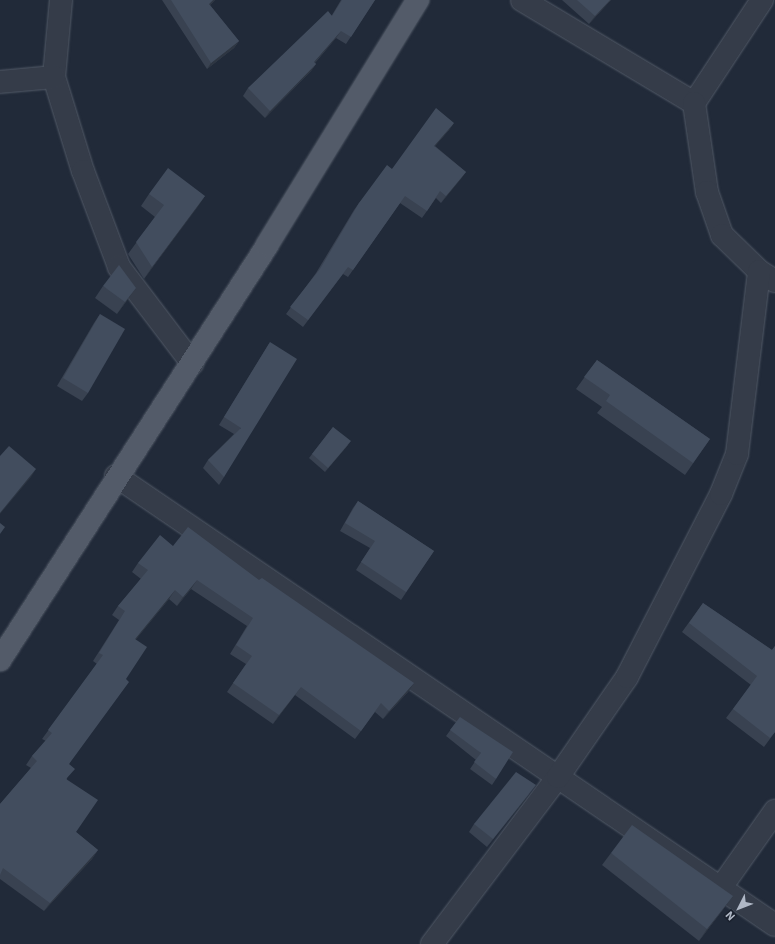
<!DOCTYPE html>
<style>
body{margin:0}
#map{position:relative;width:775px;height:944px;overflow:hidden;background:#212a39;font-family:"IBM Plex Sans",sans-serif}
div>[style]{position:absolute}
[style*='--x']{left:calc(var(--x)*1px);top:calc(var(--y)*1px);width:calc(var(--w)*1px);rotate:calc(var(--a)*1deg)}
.roads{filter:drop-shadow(0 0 1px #525a67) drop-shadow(0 0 1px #525a67)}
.minor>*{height:22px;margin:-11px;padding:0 11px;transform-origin:11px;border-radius:11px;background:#353c49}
.primary>*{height:22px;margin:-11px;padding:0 11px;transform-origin:11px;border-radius:11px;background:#535b69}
.wall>*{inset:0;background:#394251}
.shaded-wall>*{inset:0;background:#2e3642}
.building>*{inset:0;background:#424d5e}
span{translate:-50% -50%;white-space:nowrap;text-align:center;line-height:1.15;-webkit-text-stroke:3px #1a212e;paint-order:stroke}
.north{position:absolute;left:719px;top:888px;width:40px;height:40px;-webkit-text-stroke:3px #1a212e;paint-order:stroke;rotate:228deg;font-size:11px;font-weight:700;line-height:16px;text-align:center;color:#afb7c5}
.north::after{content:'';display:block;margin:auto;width:14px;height:18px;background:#afb7c5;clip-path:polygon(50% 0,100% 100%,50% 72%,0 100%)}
</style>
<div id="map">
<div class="roads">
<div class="minor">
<i style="--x:61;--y:0;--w:77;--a:95.2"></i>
<i style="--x:54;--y:77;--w:98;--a:72.9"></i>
<i style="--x:83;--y:171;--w:103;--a:69.4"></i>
<i style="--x:119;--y:267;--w:121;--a:52.8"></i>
<i style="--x:522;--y:0;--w:200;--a:30.9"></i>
<i style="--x:762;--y:0;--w:123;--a:123.4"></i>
<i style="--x:694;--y:103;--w:90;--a:81.7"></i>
<i style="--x:707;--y:192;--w:46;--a:70.8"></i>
<i style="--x:722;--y:235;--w:52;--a:44.2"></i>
<i style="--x:759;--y:271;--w:19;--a:32"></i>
<i style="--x:0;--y:82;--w:54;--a:-5.3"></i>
<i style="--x:116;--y:476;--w:797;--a:34.27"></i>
<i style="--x:722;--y:886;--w:92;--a:-54.8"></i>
<i style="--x:432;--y:944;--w:209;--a:-53"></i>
<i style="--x:558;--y:777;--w:121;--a:-55.4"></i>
<i style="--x:627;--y:677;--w:206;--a:-62.8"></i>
<i style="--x:721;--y:494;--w:43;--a:-68.2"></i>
<i style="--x:737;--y:454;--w:184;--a:-83.1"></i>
</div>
<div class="primary">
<i style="--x:0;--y:660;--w:493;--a:-57.2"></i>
<i style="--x:267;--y:245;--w:288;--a:-58.4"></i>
</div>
</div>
<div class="wall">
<i style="clip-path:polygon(162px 0,215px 0,210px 5px,239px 41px,234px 48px,207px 69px)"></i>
<i style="clip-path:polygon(341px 0,375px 0,346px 44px,336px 38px,315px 63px,316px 64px,311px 71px,265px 118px,243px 96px,248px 88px,332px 15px)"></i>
<i style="clip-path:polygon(562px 0,611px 0,589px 24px)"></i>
<i style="clip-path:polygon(454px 123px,449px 130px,435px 146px,466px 172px,441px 203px,436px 198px,422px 218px,400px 203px,348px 277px,343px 274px,303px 327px,286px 314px,316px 273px,354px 210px,359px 203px,392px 169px)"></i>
<i style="clip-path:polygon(149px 194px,205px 196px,144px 279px,128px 254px,155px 217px,141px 206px)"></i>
<i style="clip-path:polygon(103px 286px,128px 299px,117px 314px,95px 298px)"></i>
<i style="clip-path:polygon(100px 314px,88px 393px,82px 401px,57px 386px,94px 323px)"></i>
<i style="clip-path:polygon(270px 342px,224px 477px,219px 485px,203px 468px,208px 460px,234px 434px,219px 425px)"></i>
<i style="clip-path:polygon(597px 360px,710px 439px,685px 475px,597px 413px,602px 407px,576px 389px)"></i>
<i style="clip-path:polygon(333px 427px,348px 445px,325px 472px,309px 458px)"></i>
<i style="clip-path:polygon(358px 501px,434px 551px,401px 600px,356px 570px,370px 548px,340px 531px,353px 508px)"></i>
<i style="clip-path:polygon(173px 546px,259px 580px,414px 683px,408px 692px,383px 719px,375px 712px,355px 739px,295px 695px,273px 724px,227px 692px,246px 664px,230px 654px,247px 626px,191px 589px,177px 606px,169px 599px,136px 639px,69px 764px,67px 779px,76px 832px,98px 850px,92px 859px,44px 911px,0 879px,0 804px,31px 768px,26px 765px,32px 756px,46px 741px,42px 739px,97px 664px,93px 661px,119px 620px,112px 615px,118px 606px,141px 579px,132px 572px,138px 563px)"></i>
<i style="clip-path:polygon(703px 603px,772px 650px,775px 646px,775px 732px,764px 747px,726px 718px,751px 685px,682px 632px)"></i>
<i style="clip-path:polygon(460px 717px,496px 779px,492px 785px,470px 769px,476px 760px,446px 736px)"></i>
<i style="clip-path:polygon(530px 793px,487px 847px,469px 832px,474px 824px)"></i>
<i style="clip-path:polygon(611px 853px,733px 896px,725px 907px,699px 941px,602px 865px)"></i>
</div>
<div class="shaded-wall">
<i style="clip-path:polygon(213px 0,215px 0,205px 10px,209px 4px)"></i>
<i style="clip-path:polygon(610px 0,611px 0,589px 24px,595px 16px)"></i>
<i style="clip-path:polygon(341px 31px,336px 38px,309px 69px,314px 62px)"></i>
<i style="clip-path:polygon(239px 41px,234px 48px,207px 69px,211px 63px)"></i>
<i style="clip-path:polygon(316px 64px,311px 71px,265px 118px,270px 111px)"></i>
<i style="clip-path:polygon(454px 123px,449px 130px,429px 153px,434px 146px)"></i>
<i style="clip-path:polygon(466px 172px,461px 179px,441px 203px,446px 196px)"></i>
<i style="clip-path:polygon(205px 196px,197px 208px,144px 279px,152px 267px)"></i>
<i style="clip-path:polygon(136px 288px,128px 299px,117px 314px,125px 302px)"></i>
<i style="clip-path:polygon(351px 441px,348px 445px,325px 472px,328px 468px)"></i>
<i style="clip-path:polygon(36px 469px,31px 477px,0 514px,0 513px)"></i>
<i style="clip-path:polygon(197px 580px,191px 589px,177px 606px,183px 597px)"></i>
<i style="clip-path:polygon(175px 590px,169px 599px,129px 648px,135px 639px)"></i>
<i style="clip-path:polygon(414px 683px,408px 692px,383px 719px,389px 711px)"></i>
<i style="clip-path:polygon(301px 687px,295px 695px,273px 724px,279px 715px)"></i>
<i style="clip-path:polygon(536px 785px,530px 793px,487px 847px,493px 839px)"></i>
<i style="clip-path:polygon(98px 850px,92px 859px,44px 911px,50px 903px)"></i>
<i style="clip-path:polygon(733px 896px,725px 907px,699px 941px,707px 929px)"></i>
</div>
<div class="building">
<i style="clip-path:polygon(171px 0,213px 0,209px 4px,239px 41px,211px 63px)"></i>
<i style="clip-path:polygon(342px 0,375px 0,351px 37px,341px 31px,314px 62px,316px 64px,270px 111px,248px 88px,328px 11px,332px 16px)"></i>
<i style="clip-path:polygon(577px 0,610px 0,595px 16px)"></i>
<i style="clip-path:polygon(436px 108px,454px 123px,434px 146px,466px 172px,446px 196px,440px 191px,427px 211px,405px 196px,353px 270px,348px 267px,308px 320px,290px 307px,320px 269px,359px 203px,387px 165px,392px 169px)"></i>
<i style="clip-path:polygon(168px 168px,205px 196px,152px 267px,136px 242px,164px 205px,149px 194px)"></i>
<i style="clip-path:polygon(119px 265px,136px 288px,125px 302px,103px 286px)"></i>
<i style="clip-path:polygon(100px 314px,125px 329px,88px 393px,63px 378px)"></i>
<i style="clip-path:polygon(270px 342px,297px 359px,224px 477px,208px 460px,241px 428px,224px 417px)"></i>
<i style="clip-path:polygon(597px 360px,710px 439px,693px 463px,606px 401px,610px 395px,584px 377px)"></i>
<i style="clip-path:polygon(333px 427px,351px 441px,328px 468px,312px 454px)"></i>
<i style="clip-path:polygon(9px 446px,36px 469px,0 513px,0 456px)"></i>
<i style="clip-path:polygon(358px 501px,434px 551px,406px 592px,361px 562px,375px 541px,345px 523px)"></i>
<i style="clip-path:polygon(0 523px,5px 527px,0 534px)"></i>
<i style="clip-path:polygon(188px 527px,259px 580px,262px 578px,414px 683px,389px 711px,381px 703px,361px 731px,301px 687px,279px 715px,233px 683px,252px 656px,236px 645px,253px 618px,197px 580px,183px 597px,175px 590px,135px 639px,147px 647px,126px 679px,129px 682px,69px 764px,75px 769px,66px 779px,98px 800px,76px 832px,98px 850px,50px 903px,3px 868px,0 875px,0 804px,37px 761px,32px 756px,52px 733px,48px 730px,103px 655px,99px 653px,125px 611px,118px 606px,148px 570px,138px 563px,160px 535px,173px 546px)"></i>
<i style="clip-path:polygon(703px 603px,772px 650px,775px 646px,775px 732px,770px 738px,733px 709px,757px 676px,689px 623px)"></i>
<i style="clip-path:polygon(460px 717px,513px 752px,496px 779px,474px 762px,481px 753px,450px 730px)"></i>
<i style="clip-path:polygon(516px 772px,536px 785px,493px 839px,474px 824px)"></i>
<i style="clip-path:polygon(632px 825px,733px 896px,707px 929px,611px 853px)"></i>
</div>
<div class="north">N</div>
</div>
